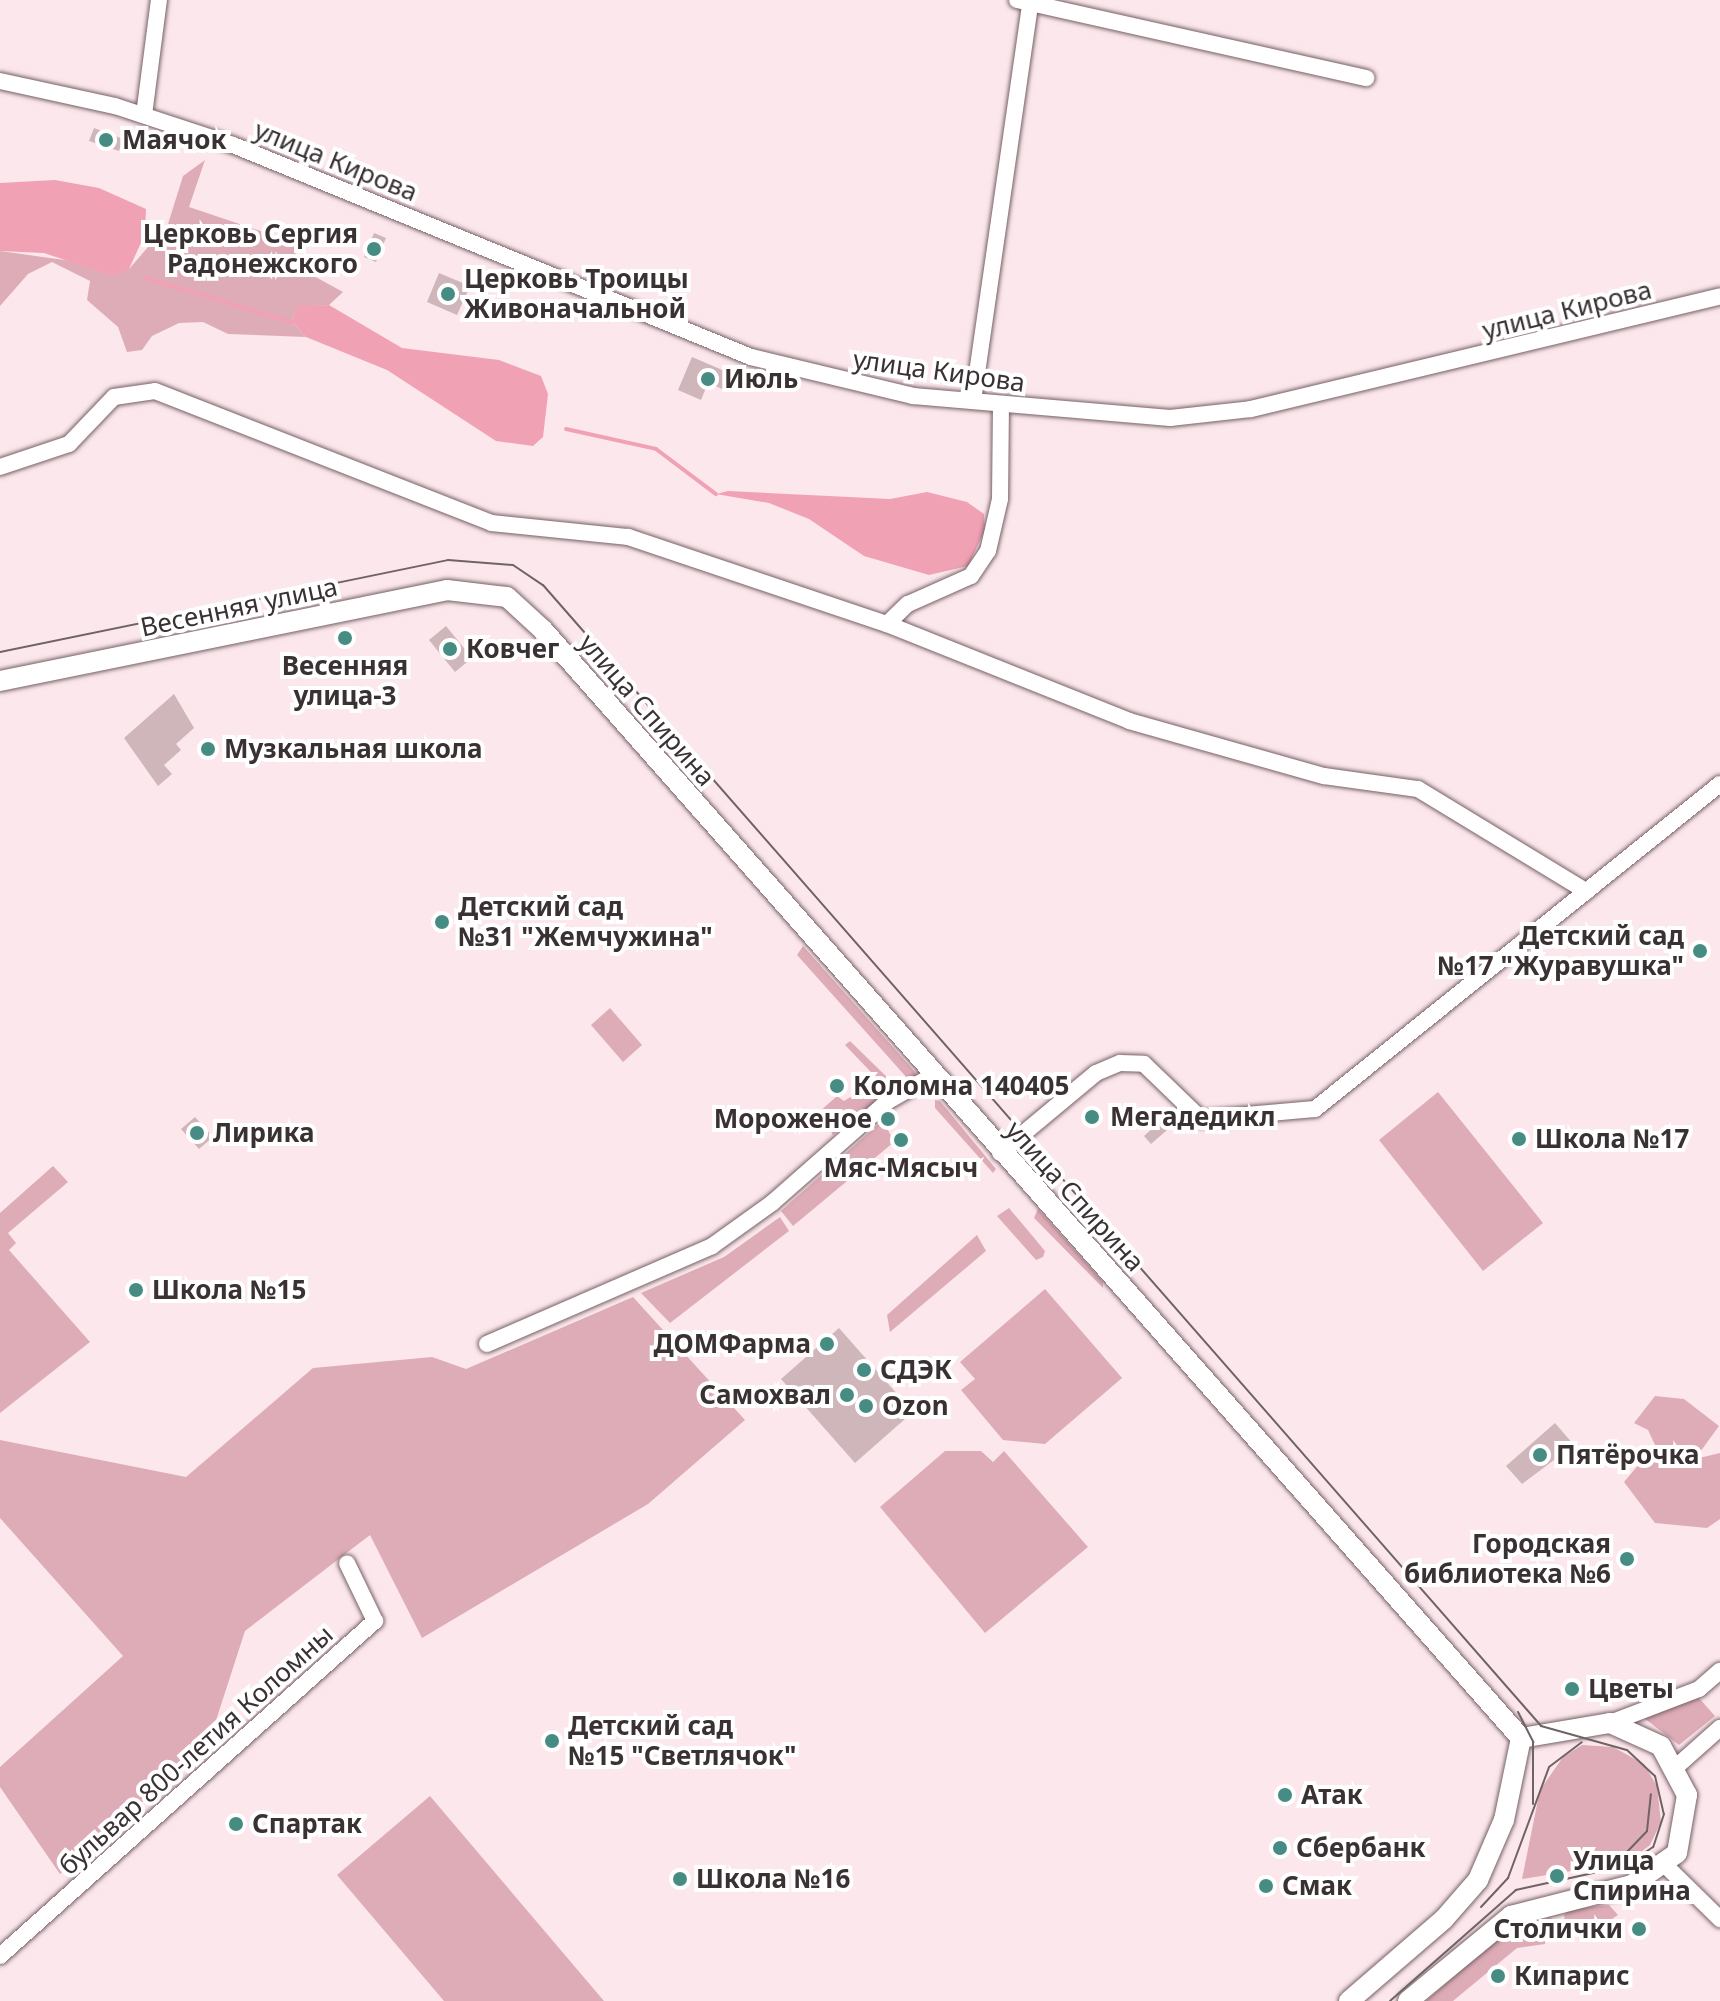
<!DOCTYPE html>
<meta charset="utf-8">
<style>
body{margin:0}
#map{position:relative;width:1720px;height:2001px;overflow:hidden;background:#fce8ec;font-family:"Noto Sans",sans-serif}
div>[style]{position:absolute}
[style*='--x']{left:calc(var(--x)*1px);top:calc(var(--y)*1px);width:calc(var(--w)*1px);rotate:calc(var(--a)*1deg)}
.green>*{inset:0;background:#deacb7}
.water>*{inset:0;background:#f1a1b4}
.stream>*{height:4px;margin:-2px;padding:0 2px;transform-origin:2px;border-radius:2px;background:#f1a1b4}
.building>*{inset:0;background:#ceb6bb}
.roads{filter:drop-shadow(0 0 2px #766065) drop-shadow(0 0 2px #766065)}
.minor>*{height:16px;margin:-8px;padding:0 8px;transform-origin:8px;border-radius:8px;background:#fff}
.major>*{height:20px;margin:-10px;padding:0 10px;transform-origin:10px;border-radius:10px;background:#fff}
.tram>*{height:2px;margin:-1px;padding:0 1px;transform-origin:1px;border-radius:1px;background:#6f6365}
.dots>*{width:22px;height:22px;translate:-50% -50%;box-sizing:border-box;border:4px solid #fff;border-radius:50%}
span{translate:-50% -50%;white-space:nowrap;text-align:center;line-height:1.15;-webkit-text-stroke:8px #fff;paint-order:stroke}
.poi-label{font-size:26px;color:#3a3133;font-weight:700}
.left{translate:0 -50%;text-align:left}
.right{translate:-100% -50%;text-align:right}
.street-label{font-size:26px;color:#3a3133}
</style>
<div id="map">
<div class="green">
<i style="clip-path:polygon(205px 160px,189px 207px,299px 244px,292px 264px,343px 292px,329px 305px,297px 307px,292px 322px,306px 337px,228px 334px,203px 322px,179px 323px,152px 336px,142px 350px,127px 352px,118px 327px,87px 300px,90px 281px,52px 262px,28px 274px,0 306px,0 251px,129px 269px,168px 224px,183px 176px)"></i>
<i style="clip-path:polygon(803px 946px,915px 1072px,916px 1078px,908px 1079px,797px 955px)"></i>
<i style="clip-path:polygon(610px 1008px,642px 1045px,623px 1062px,591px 1025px)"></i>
<i style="clip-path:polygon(850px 1041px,891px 1081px,890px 1092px,845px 1045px)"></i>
<i style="clip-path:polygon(867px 1087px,878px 1102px,833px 1135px,819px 1112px,837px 1096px,844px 1101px)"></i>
<i style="clip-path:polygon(1438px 1092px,1543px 1223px,1483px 1271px,1379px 1140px)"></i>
<i style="clip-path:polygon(940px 1101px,996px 1169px,993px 1173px,935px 1108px,935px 1100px)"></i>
<i style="clip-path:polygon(883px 1120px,894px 1142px,793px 1226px,781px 1211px)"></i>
<i style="clip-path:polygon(53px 1166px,68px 1182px,8px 1233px,16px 1243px,9px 1250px,90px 1342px,0 1413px,0 1213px)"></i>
<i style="clip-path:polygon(1009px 1208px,1045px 1251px,1043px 1257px,1036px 1260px,997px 1216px)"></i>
<i style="clip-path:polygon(1038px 1209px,1103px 1282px,1103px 1288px,1034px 1218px)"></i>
<i style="clip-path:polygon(780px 1217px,789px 1231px,670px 1323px,641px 1293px,724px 1257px)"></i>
<i style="clip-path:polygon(977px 1235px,986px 1251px,890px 1332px,887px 1315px)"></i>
<i style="clip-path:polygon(1045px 1289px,1122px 1378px,1045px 1444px,1003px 1440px,961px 1390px,975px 1379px,960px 1362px)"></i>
<i style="clip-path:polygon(633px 1297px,745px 1420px,648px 1504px,422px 1638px,370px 1535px,245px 1631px,208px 1745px,60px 1874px,0 1787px,0 1767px,123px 1656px,0 1518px,0 1440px,186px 1477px,313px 1368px,432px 1357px,466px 1369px)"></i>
<i style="clip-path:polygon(1655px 1396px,1684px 1399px,1719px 1426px,1695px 1459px,1720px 1453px,1720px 1519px,1707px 1528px,1655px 1523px,1624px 1482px,1655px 1445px,1648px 1430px,1634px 1423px)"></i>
<i style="clip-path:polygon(945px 1451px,981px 1451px,993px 1462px,1004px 1451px,1088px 1547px,985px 1633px,880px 1507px)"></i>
<i style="clip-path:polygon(1699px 1698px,1715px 1716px,1679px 1745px,1644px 1718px)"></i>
<i style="clip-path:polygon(1582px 1745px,1613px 1747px,1644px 1764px,1657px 1786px,1661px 1822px,1650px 1845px,1628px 1862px,1522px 1879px,1540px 1790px,1563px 1757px)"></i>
<i style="clip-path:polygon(430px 1796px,604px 2001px,444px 2001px,337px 1875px)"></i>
<i style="clip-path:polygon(1609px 1905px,1618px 1915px,1606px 1923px,1567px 1931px,1564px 1915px,1571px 1909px)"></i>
<i style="clip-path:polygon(1551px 1917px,1555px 1934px,1545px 1937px,1545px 1944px,1517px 1948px,1453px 2001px,1426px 2001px,1500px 1936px)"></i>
</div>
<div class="water">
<i style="clip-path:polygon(55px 180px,99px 188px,146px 209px,145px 234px,129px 269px,113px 276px,44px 253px,0 251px,0 183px)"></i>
<i style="clip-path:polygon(329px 305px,402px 348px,499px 360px,541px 376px,548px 394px,543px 437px,533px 446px,496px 441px,387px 370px,306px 337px,292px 322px,297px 306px)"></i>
<i style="clip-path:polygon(728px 491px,890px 499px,927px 492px,967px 502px,984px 514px,985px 530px,968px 566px,929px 575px,864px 556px,809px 519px,769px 503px,716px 494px)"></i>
</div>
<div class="stream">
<i style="--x:145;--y:278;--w:153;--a:16.7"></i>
<i style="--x:566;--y:429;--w:92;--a:12.5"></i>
<i style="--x:656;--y:449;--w:75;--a:36.9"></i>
</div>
<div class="building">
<i style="clip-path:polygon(94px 128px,123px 139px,119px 151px,89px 141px)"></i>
<i style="clip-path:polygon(374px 233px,386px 238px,376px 262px,364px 257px)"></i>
<i style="clip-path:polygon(439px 273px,470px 286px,457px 315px,427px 302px)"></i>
<i style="clip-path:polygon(692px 357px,734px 375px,727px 391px,708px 383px,701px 400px,678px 390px)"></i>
<i style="clip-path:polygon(446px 626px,472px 658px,455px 672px,429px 640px)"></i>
<i style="clip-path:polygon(174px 694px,194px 728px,176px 744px,181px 750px,164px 765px,172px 774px,158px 786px,124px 738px)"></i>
<i style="clip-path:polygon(1166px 1116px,1174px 1124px,1151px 1144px,1144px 1136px)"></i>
<i style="clip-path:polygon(195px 1117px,213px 1137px,199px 1149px,181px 1129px)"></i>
<i style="clip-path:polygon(839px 1328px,913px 1412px,855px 1463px,781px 1379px)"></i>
<i style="clip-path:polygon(1555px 1423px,1574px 1445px,1522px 1484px,1506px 1466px)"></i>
</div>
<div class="roads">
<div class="minor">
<i style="--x:1017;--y:0;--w:358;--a:12.6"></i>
<i style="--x:0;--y:81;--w:118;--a:12.3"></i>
<i style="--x:115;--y:106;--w:124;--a:18.3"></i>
<i style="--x:233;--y:145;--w:560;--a:22.26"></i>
<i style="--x:751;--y:357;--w:167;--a:13.5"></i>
<i style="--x:913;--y:396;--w:258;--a:4.9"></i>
<i style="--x:1170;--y:418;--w:81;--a:-6.3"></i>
<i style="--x:1251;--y:409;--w:482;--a:-13.5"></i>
<i style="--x:144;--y:115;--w:116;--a:-82.6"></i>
<i style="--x:973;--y:401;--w:399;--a:-81.8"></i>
<i style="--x:0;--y:467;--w:73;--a:-18.4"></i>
<i style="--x:69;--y:444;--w:65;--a:-46.2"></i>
<i style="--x:114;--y:397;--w:41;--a:-8.3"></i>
<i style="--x:155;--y:391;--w:362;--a:21.4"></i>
<i style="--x:492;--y:523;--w:137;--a:5.9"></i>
<i style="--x:628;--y:537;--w:273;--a:18.6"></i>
<i style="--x:887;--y:624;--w:261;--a:21.8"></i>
<i style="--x:1129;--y:721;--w:203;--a:15.8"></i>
<i style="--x:1324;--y:776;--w:95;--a:7.9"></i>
<i style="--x:1418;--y:789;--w:197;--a:31.3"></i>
<i style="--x:887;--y:624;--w:29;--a:-44"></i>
<i style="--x:908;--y:604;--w:69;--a:-24"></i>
<i style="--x:971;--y:576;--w:30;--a:-56"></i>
<i style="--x:988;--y:551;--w:53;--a:-77"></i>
<i style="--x:1000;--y:499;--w:95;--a:-89.4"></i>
<i style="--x:1000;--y:1153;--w:125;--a:-39.8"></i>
<i style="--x:1096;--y:1073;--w:26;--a:-23"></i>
<i style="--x:1120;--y:1063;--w:24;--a:2"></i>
<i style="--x:1144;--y:1064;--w:79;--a:44"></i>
<i style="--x:1201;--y:1119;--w:114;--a:-5"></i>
<i style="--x:1315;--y:1109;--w:519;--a:-38.75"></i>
<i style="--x:487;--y:1344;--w:245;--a:-23.5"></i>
<i style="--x:712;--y:1246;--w:74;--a:-35.6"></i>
<i style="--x:772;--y:1203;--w:154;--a:-41.3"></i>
<i style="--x:888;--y:1101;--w:51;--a:-29.6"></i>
<i style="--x:1610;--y:1723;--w:95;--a:-20.9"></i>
<i style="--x:1699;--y:1689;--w:28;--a:-41"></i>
<i style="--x:1676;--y:1767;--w:59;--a:-41.6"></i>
<i style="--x:1666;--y:1866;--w:76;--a:44.5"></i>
<i style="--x:0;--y:1956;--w:503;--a:-41.78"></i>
<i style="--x:375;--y:1621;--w:64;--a:-115.8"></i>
</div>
<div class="major">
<i style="--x:0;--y:681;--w:456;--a:-11.5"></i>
<i style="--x:447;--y:590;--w:60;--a:6.7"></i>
<i style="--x:507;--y:597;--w:49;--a:42.5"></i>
<i style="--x:543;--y:630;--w:1478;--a:48.57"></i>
<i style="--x:1349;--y:2001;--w:125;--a:-40.8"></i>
<i style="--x:1444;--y:1919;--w:52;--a:-48.9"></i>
<i style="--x:1478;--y:1880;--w:65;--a:-66.6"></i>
<i style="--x:1504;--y:1820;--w:84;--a:-78.3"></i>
<i style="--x:1408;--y:2001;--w:134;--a:-39.5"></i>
<i style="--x:1511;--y:1916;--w:125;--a:-14.4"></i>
<i style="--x:1632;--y:1885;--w:55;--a:-35.4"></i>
<i style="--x:1677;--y:1853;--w:59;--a:-80.2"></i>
<i style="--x:1687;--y:1795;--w:55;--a:-118"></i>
<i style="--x:1661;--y:1746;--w:56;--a:-155.7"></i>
<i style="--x:1610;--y:1723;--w:90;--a:170.4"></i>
</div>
</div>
<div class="tram">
<i style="--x:0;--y:652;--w:457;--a:-11.6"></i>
<i style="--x:448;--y:560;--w:65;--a:4.4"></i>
<i style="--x:513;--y:565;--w:36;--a:34"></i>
<i style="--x:543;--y:585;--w:1516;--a:48.82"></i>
<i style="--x:1541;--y:1726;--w:89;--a:15.6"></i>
<i style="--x:1627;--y:1750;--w:38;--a:43"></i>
<i style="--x:1655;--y:1776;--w:39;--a:77"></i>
<i style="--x:1664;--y:1814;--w:35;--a:108"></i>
<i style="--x:1653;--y:1847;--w:34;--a:146"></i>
<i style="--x:1625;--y:1866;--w:112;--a:167.6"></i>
<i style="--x:1516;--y:1890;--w:168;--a:138.6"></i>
<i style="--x:1518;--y:1712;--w:34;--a:63"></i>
<i style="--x:1533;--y:1742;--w:62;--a:90"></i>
<i style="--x:1624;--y:1855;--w:33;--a:-46"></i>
<i style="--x:1647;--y:1831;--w:37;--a:-84"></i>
<i style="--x:1481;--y:1907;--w:40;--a:-47"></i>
<i style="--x:1508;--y:1878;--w:118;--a:-69.7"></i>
<i style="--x:1549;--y:1767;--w:41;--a:-37.1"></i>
</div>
<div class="dots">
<i style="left:106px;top:140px;background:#478c82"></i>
<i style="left:374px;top:249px;background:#478c82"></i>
<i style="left:448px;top:294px;background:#478c82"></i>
<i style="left:708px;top:379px;background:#478c82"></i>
<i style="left:345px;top:638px;background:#478c82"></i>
<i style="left:450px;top:649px;background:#478c82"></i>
<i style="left:208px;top:749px;background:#478c82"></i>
<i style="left:442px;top:922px;background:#478c82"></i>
<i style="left:1700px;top:951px;background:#478c82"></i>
<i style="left:837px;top:1086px;background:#478c82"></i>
<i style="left:1092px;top:1117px;background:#478c82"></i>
<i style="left:888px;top:1119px;background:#478c82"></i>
<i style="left:197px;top:1133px;background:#478c82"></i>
<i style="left:1519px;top:1139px;background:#478c82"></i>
<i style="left:901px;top:1140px;background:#478c82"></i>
<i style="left:136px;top:1290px;background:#478c82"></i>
<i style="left:827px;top:1344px;background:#478c82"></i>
<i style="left:864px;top:1370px;background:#478c82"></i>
<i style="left:847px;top:1395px;background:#478c82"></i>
<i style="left:866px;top:1406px;background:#478c82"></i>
<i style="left:1540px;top:1455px;background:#478c82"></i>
<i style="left:1627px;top:1559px;background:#478c82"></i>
<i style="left:1572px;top:1689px;background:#478c82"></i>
<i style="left:552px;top:1741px;background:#478c82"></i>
<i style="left:1285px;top:1795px;background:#478c82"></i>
<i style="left:236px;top:1824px;background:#478c82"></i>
<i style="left:1280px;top:1848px;background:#478c82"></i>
<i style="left:1557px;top:1876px;background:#478c82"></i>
<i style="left:680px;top:1879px;background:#478c82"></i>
<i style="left:1266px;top:1886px;background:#478c82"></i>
<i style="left:1639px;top:1929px;background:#478c82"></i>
<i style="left:1498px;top:1976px;background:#478c82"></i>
</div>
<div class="poi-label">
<span class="left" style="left:122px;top:140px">Маячок</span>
<span class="right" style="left:358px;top:249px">Церковь Сергия<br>Радонежского</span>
<span class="left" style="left:464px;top:294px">Церковь Троицы<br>Живоначальной</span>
<span class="left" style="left:724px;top:379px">Июль</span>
<span class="left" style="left:466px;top:649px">Ковчег</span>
<span style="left:345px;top:681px">Весенняя<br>улица-3</span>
<span class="left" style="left:224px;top:749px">Музкальная школа</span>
<span class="left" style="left:458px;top:922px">Детский сад<br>№31 "Жемчужина"</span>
<span class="right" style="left:1684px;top:951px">Детский сад<br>№17 "Журавушка"</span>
<span class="left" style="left:853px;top:1086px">Коломна 140405</span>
<span class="left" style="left:1110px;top:1117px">Мегадедикл</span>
<span class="right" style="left:872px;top:1119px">Мороженое</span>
<span class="left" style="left:213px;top:1133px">Лирика</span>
<span class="left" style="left:1535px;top:1139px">Школа №17</span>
<span style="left:901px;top:1168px">Мяс-Мясыч</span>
<span class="left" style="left:152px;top:1290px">Школа №15</span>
<span class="right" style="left:811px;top:1344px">ДОМФарма</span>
<span class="left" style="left:880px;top:1370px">СДЭК</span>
<span class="right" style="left:831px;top:1395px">Самохвал</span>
<span class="left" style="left:882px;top:1406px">Ozon</span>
<span class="left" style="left:1556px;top:1455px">Пятёрочка</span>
<span class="right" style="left:1611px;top:1559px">Городская<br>библиотека №6</span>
<span class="left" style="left:1588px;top:1689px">Цветы</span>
<span class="left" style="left:568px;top:1741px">Детский сад<br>№15 "Светлячок"</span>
<span class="left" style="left:1301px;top:1795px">Атак</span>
<span class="left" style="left:252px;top:1824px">Спартак</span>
<span class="left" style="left:1296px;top:1848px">Сбербанк</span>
<span class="left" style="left:1573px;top:1876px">Улица<br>Спирина</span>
<span class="left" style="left:696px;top:1879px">Школа №16</span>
<span class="left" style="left:1282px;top:1886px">Смак</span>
<span class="right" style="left:1623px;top:1929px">Столички</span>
<span class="left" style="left:1514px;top:1976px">Кипарис</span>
</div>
<div class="street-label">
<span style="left:336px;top:161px;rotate:22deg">улица Кирова</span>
<span style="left:1567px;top:310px;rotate:-14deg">улица Кирова</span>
<span style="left:939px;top:371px;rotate:8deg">улица Кирова</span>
<span style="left:239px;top:607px;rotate:-12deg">Весенняя улица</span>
<span style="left:647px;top:710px;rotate:49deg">улица Спирина</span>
<span style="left:1075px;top:1196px;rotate:48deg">улица Спирина</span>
<span style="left:196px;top:1750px;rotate:-42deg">бульвар 800-летия Коломны</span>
</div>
</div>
